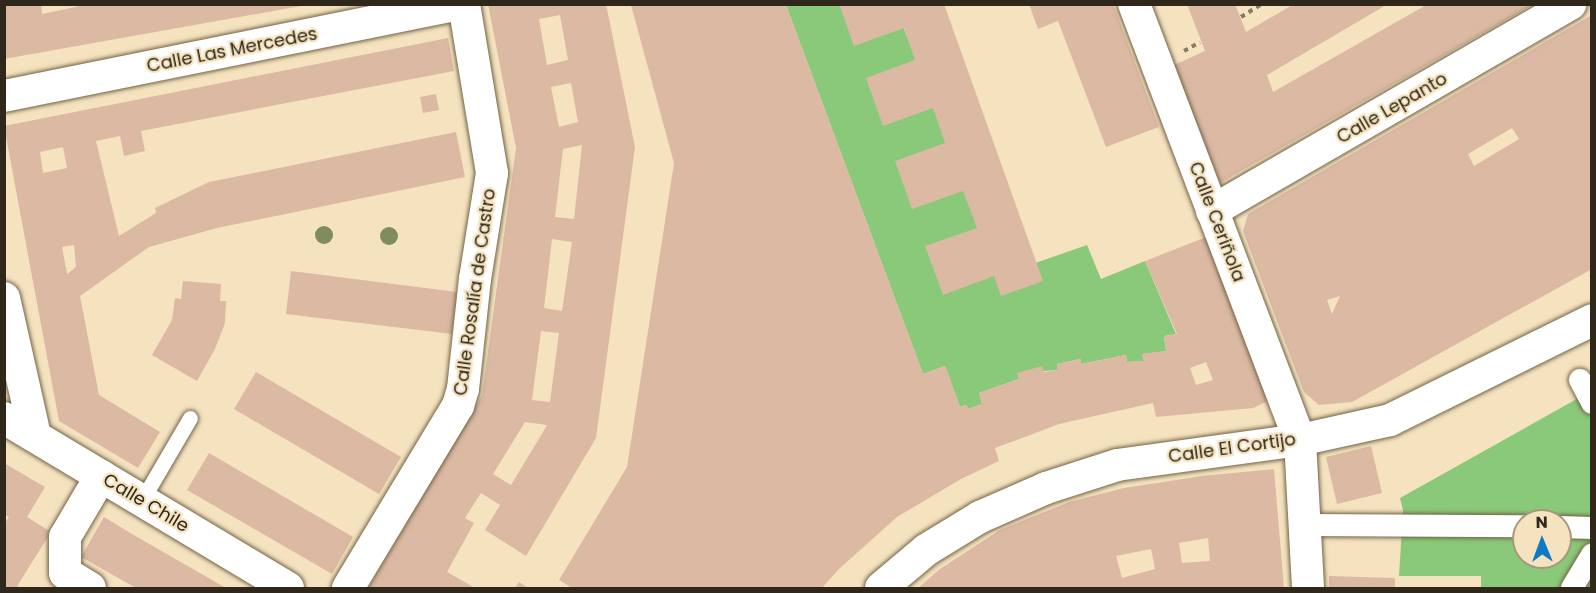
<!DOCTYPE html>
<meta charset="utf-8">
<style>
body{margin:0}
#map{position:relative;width:1596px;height:593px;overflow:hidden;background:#f5e3c0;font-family:Poppins,sans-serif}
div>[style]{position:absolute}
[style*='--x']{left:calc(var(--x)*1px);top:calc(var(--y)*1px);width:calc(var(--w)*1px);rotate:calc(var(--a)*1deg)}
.green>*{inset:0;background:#8ac979}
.building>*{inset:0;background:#dbb9a3}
.path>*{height:4px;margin-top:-2px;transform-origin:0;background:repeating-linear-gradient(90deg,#887c65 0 4.5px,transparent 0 9px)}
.roads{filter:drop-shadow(0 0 2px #736345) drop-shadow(0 0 2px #736345)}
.service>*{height:15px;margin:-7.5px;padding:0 7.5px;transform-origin:7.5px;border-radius:7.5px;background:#fff}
.pedestrian>*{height:22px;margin:-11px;padding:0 11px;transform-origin:11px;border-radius:11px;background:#fff}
.minor>*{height:32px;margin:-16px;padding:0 16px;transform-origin:16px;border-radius:16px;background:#fff}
.trees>*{width:18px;height:18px;margin:-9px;border-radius:50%;background:#7e8c5e}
span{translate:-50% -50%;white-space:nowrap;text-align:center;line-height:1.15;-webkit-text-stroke:4.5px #f5e3c0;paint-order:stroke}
.street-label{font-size:18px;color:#2e271a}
.frame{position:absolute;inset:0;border:6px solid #2e271a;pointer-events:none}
.north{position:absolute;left:1512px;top:509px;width:60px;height:60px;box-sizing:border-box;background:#f5e3c0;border:2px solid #a5987e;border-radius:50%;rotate:359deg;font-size:16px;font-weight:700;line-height:24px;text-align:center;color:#2e271a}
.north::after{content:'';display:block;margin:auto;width:21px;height:27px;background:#0f79c4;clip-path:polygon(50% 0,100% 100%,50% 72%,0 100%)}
</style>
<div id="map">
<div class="green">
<i style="clip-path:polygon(786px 5px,895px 5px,998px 276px,1087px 245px,1101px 279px,1145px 261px,1176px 334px,1164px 336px,1166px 351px,1143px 354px,1143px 361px,1127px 362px,1126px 355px,1081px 364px,1080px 359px,1057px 364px,1058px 370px,1018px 373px,1019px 379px,979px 393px,982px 404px,968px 409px,966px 405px,960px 407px,945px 366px,923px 374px)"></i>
<i style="clip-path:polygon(evenodd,1591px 391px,1591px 588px,1481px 588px,1481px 576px,1399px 576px,1403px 510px,1400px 498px,1591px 391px,1524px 521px,1560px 521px,1560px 557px,1524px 557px,1524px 521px)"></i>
</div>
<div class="building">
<i style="clip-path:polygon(4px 4px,41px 4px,42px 14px,89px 4px,301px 6px,4px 59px)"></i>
<i style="clip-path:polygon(evenodd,488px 4px,606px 4px,635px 147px,596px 438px,526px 556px,485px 530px,500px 505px,481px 493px,465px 518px,474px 523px,447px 572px,475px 588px,368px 588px,482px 395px,516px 148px,488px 4px,560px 15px,568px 60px,547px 65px,539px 19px,560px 15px,488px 4px,571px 83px,578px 122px,559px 127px,551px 87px,571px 83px,488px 4px,582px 145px,574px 219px,555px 217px,563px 149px,582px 145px,488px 4px,552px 239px,572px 242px,562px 311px,544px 308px,552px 239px,488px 4px,541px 331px,559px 333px,550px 402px,532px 400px,541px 331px,488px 4px,525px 422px,547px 425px,546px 427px,511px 485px,493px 474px,525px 422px)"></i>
<i style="clip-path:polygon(839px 4px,944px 4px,1043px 281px,1001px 296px,994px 276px,943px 295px,925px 246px,977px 228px,963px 191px,912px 209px,895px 161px,945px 143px,933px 108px,883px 126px,866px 78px,915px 60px,904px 28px,854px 46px)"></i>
<i style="clip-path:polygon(1029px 4px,1113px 4px,1159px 127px,1106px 147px,1058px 21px,1038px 29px)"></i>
<i style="clip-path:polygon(1187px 4px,1235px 4px,1246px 32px,1294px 4px,1388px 4px,1267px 75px,1273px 92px,1428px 4px,1534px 4px,1220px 183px,1174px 65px,1205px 51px)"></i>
<i style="clip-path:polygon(evenodd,631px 5px,786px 5px,923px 374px,945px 366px,960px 407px,967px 405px,968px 409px,982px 404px,979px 393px,1019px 379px,1017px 373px,1042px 366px,1044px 372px,1058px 370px,1057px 364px,1081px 359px,1081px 364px,1126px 355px,1127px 362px,1143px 361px,1142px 354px,1166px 351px,1164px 336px,1177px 334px,1145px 261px,1209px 236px,1268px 393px,1266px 402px,1253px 408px,1156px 417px,1153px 403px,1059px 424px,995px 448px,999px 461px,961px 479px,897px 517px,839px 569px,822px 588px,572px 588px,559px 580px,627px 467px,674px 163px,631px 5px,1206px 362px,1213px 380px,1196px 385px,1190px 368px,1206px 362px)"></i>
<i style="clip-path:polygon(evenodd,1592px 15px,1592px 269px,1352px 402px,1319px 405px,1304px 392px,1243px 231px,1248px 214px,1592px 15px,1512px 128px,1519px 139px,1474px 166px,1468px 154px,1512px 128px,1592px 15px,1340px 296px,1332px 314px,1327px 300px,1340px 296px)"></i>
<i style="clip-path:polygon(evenodd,448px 38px,454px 71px,141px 131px,145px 151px,124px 156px,120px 136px,96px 141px,119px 236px,156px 213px,155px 208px,209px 182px,456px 132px,465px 177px,217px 228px,149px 247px,80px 296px,99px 395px,160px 432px,138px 468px,59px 421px,4px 126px,448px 38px,63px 147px,67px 168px,43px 173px,40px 152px,63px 147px,448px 38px,74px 245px,76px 267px,67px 274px,62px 247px,74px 245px)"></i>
<i style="clip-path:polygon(436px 94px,439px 110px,423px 113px,420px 97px)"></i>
<i style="clip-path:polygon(291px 271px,457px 292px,452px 334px,286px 314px)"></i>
<i style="clip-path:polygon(183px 281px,221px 284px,220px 301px,226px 301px,225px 323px,215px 349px,197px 381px,152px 355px,172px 320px,175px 298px,181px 299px)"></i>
<i style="clip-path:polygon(256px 372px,401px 457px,379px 494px,234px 409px)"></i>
<i style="clip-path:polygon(1371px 446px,1382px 493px,1337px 504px,1326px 457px)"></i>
<i style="clip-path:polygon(209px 453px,353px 537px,332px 574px,187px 490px)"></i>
<i style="clip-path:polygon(4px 463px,45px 487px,27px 517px,51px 532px,17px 586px,21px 588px,4px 588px,4px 524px,9px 517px,4px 514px)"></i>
<i style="clip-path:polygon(evenodd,1274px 469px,1284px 588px,918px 588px,940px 569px,1000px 530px,1069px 502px,1124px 488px,1202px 476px,1274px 469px,1208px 538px,1210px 561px,1182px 563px,1179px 543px,1208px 538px,1274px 469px,1151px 549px,1155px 569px,1122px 578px,1116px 556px,1151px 549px)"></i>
<i style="clip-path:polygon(104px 517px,132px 534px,226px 588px,136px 588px,81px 557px)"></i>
<i style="clip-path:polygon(1329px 576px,1395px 578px,1395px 588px,1329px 588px)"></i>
<i style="clip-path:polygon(519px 582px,528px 588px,515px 588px)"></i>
</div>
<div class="path">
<i style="--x:1241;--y:17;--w:25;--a:-32"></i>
<i style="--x:1184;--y:51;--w:18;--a:-29"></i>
</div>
<div class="roads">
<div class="service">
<i style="--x:142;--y:500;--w:95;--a:-59.7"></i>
</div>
<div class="pedestrian">
<i style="--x:1580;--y:380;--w:26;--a:62"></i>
<i style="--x:1304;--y:525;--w:220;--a:0.3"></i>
<i style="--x:1560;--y:527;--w:32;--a:2"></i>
<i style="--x:1572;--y:588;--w:39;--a:-59"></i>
</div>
<div class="minor">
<i style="--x:1134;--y:4;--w:467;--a:69.2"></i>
<i style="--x:1300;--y:440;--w:148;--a:86.9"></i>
<i style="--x:4;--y:96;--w:465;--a:-11.4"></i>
<i style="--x:1212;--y:211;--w:414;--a:-30"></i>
<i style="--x:4;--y:298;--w:141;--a:77.3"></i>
<i style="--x:4;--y:418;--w:331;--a:30.9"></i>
<i style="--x:90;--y:588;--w:29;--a:-149"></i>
<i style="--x:65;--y:573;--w:36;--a:-90"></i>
<i style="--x:65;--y:537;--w:71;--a:-59.5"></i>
<i style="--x:348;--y:588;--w:213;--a:-58.9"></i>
<i style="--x:458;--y:406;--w:18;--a:-74"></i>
<i style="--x:463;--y:389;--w:111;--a:-83.8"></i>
<i style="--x:475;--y:279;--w:107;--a:-80.9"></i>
<i style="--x:492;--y:173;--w:171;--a:-99.4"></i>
<i style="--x:881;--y:588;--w:59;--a:-40.2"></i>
<i style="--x:926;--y:550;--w:63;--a:-31.4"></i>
<i style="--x:980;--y:517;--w:72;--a:-23.7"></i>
<i style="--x:1046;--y:488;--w:75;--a:-17.9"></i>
<i style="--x:1117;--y:465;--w:185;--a:-7.8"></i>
<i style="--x:1300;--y:440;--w:92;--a:-12.5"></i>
<i style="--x:1390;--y:420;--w:225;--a:-26.3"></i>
</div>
</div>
<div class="trees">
<i style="left:324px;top:235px"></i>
<i style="left:389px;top:236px"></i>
</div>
<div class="street-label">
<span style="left:232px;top:50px;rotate:-11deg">Calle Las Mercedes</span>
<span style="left:1392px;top:108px;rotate:-30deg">Calle Lepanto</span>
<span style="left:1217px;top:222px;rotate:69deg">Calle Ceriñola</span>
<span style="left:475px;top:292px;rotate:-82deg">Calle Rosalía de Castro</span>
<span style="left:1232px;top:448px;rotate:-8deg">Calle El Cortijo</span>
<span style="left:146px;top:503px;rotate:31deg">Calle Chile</span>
</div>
<div class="frame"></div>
<div class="north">N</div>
</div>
